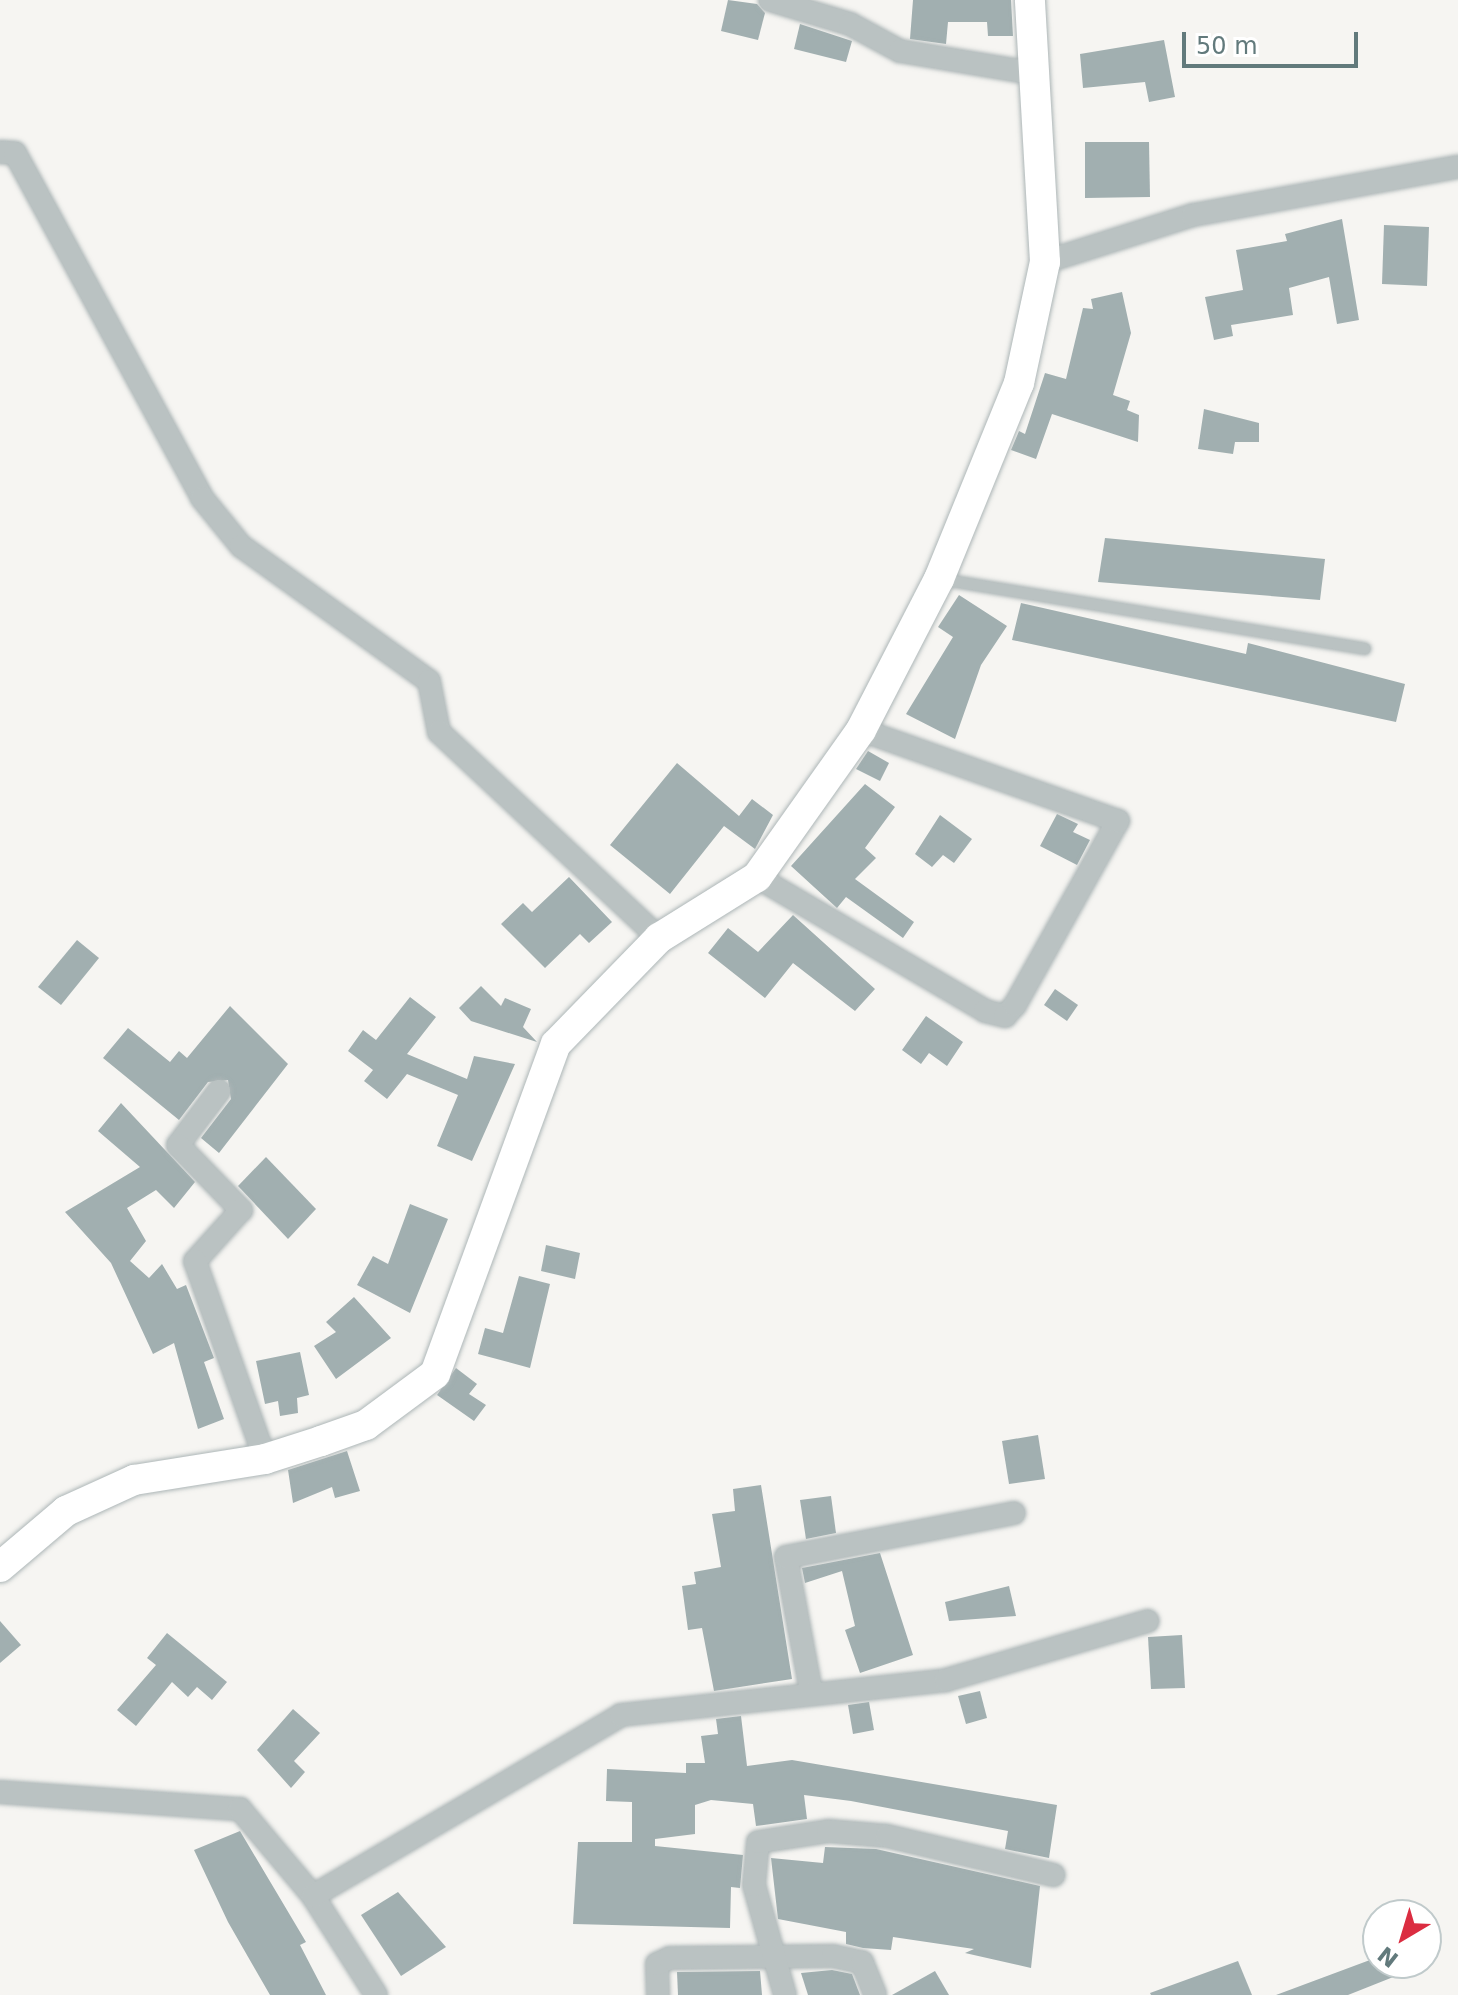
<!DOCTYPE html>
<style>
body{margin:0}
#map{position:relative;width:1458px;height:1995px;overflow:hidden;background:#f6f5f2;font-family:"DejaVu Sans",sans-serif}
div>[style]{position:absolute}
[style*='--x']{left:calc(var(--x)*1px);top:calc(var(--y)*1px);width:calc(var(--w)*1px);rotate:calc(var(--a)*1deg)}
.building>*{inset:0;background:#a1afb0}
.roads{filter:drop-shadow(0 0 2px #adb6b7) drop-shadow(0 0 2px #adb6b7)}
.lane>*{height:11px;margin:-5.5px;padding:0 5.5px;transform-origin:5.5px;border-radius:5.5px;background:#bac2c2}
.street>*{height:22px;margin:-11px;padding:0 11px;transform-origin:11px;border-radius:11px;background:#bac2c2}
.secondary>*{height:30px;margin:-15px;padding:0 15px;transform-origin:15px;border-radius:15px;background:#fff}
span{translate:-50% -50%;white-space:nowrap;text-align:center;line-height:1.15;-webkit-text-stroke:8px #fff;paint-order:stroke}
.north{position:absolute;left:1362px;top:1899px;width:80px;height:80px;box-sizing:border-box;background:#fff;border:2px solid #c0cacb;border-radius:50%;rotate:218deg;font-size:22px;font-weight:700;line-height:32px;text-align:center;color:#627a7c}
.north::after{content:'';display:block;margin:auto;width:28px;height:36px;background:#db2d41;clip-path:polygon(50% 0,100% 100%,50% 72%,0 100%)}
.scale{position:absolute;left:1182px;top:32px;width:176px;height:36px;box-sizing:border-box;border:4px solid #627a7c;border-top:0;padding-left:10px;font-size:24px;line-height:28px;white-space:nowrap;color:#627a7c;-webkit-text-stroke:6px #fff;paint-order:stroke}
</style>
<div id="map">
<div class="building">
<i style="clip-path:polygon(728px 0,757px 4px,765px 13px,758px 40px,721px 31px)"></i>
<i style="clip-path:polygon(913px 0,1011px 0,1013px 36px,988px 36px,987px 22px,948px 22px,946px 44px,910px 39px)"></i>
<i style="clip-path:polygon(800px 24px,852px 41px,846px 62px,794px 49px)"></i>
<i style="clip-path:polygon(1164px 40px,1175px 97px,1149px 102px,1145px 82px,1083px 88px,1080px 54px)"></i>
<i style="clip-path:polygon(1085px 142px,1149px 142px,1150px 197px,1085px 198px)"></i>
<i style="clip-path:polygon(1342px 219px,1359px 320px,1337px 324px,1329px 277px,1289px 288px,1293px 315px,1231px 325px,1233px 336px,1214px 340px,1205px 297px,1243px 290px,1236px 250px,1287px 241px,1285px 234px)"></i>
<i style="clip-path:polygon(1384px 225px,1429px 227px,1427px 286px,1382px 284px)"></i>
<i style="clip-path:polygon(1122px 292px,1131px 333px,1113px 395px,1130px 401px,1127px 410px,1139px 415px,1138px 442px,1052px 414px,1036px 459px,1011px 450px,1019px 431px,1025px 434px,1045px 373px,1066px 379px,1083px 308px,1093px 309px,1091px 299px)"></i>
<i style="clip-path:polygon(1204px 409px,1259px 423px,1259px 442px,1235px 442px,1233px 454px,1198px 449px)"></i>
<i style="clip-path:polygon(1105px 538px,1325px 559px,1320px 600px,1098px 582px)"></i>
<i style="clip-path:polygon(959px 595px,1007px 626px,981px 665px,955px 739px,906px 714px,953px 637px,938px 627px)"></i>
<i style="clip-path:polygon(1021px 603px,1246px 654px,1248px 643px,1405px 684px,1396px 722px,1012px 640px)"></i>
<i style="clip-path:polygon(868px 751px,889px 763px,880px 781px,856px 769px)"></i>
<i style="clip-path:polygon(677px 763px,739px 816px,752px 799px,773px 815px,755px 849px,724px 826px,670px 894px,610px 845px)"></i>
<i style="clip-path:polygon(865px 784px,895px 807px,865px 848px,876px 858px,855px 879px,914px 922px,903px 938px,846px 897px,837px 908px,791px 866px)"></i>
<i style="clip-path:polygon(1057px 814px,1078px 824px,1073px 832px,1090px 840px,1077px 865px,1040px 846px)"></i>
<i style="clip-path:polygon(940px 815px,972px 839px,954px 863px,943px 855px,932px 867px,915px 854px)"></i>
<i style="clip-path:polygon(569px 877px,612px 922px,589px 943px,580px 934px,545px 968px,501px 924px,523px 903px,532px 912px)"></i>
<i style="clip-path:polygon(793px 915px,875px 989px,855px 1011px,793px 963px,765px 998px,708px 953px,728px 928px,758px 952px)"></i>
<i style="clip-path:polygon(77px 940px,99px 958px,61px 1005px,38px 987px)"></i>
<i style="clip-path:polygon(481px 986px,501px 1006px,505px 998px,531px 1009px,523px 1027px,537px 1042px,471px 1021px,459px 1008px)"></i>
<i style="clip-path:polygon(1055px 989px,1078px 1005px,1067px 1021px,1044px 1005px)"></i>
<i style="clip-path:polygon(410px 997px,436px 1017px,407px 1054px,467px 1079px,474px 1056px,515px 1064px,472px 1161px,437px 1146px,458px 1095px,407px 1074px,387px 1099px,364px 1081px,373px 1070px,348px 1051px,363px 1030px,376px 1040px)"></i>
<i style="clip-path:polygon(230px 1006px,288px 1064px,219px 1153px,201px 1138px,231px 1099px,228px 1080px,208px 1082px,179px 1120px,103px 1058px,128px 1028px,170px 1062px,179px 1051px,187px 1058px)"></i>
<i style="clip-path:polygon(926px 1016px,963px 1042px,947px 1066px,929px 1053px,921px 1064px,902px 1050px)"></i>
<i style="clip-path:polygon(121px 1103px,195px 1182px,174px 1208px,156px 1190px,127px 1208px,146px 1241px,130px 1261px,149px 1278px,162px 1264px,177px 1289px,186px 1285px,214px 1358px,204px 1362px,224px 1419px,198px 1429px,174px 1343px,153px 1354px,111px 1263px,65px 1212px,140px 1167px,98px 1131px)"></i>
<i style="clip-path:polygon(266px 1157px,316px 1209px,288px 1239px,238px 1186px)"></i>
<i style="clip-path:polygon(410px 1204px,448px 1219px,410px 1313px,357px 1285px,373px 1256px,388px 1264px)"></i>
<i style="clip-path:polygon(546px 1245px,580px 1253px,575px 1279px,541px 1271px)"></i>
<i style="clip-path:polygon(519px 1276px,550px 1284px,530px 1368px,478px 1354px,485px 1328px,503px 1333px)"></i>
<i style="clip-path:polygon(354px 1297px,391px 1338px,336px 1379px,314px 1346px,336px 1332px,326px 1322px)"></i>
<i style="clip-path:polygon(300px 1352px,309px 1395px,297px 1398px,298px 1413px,280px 1416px,278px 1401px,265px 1404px,256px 1361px)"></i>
<i style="clip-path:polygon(456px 1368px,477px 1384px,469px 1394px,486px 1405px,474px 1421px,437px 1395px)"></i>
<i style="clip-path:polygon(1038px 1435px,1045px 1479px,1009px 1484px,1002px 1441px)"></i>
<i style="clip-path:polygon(347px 1451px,360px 1491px,335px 1498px,332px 1487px,293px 1503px,288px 1470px)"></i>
<i style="clip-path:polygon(761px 1485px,792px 1679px,714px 1691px,702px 1628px,688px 1630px,682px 1586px,696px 1584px,694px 1572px,721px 1567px,712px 1514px,735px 1511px,733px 1489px)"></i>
<i style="clip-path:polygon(831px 1496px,836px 1533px,806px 1539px,800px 1500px)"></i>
<i style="clip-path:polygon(880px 1553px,913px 1655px,860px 1673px,845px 1630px,855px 1626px,842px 1571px,805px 1583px,802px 1568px)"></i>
<i style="clip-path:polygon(1009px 1586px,1016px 1616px,949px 1621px,945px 1602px)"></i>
<i style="clip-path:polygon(0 1621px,21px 1645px,0 1663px)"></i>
<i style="clip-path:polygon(167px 1633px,227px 1682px,212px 1700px,197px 1687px,188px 1697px,172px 1682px,136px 1726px,117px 1710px,156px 1665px,147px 1658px)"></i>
<i style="clip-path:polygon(1182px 1635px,1185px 1688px,1151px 1689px,1148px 1637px)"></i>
<i style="clip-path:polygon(980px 1691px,987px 1718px,966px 1724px,958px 1696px)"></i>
<i style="clip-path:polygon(869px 1702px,874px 1730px,853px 1734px,848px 1705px)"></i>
<i style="clip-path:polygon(293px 1709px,320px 1733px,294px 1761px,305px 1772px,291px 1788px,257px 1750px)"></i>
<i style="clip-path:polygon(741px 1716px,747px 1766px,792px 1760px,1057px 1805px,1049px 1858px,1005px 1849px,1008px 1831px,851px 1801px,804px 1795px,807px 1819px,756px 1826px,753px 1804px,711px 1800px,695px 1805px,695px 1834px,655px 1839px,655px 1846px,743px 1855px,740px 1888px,731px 1887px,730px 1928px,573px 1924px,578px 1842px,632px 1842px,632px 1802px,606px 1801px,607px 1769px,686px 1773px,686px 1763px,705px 1763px,701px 1736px,718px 1734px,716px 1719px)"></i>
<i style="clip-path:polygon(240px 1831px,306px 1942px,300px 1945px,326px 1995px,270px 1995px,228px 1922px,194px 1850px)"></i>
<i style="clip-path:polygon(825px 1847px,876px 1849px,1040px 1886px,1031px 1968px,965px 1953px,974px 1949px,893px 1937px,891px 1950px,863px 1948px,846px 1944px,846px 1932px,778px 1919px,771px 1858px,823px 1863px)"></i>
<i style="clip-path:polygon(398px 1892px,446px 1947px,401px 1976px,361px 1915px)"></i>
<i style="clip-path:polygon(1378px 1957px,1378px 1963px,1426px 1964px,1348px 1995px,1276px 1995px)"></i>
<i style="clip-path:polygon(1238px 1961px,1252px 1995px,1151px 1995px,1150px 1993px)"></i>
<i style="clip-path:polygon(832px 1970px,852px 1974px,860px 1995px,808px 1995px,801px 1973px)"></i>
<i style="clip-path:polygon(760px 1971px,762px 1995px,678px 1995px,677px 1972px)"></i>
<i style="clip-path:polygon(935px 1971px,949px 1995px,892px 1995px)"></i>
</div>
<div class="roads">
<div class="lane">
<i style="--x:942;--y:579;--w:428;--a:9.3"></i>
</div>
<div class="street">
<i style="--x:770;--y:0;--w:84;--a:16.7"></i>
<i style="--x:850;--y:24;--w:57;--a:28.4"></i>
<i style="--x:900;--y:51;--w:139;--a:9.5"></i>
<i style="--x:0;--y:152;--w:15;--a:4"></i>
<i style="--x:15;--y:153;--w:392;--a:61.5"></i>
<i style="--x:202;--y:498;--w:62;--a:50.9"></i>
<i style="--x:241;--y:546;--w:231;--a:35.7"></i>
<i style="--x:429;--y:681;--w:52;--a:78.9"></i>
<i style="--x:439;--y:732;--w:301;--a:43.1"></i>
<i style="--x:1045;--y:262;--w:155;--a:-17.6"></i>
<i style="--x:1193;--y:215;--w:269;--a:-10.3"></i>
<i style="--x:757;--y:877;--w:264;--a:30.4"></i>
<i style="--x:985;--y:1011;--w:21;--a:14"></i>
<i style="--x:1005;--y:1016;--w:15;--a:-48"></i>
<i style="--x:1015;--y:1005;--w:211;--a:-60.8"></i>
<i style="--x:1118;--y:821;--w:273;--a:-160.5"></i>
<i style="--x:219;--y:1091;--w:68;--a:127.2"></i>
<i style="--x:178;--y:1145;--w:91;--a:45.9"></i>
<i style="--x:241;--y:1210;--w:69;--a:132"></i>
<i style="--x:195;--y:1261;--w:210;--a:70.5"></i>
<i style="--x:811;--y:1691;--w:136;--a:-100.6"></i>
<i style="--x:786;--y:1557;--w:232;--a:-10.9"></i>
<i style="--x:0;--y:1792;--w:241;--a:4.1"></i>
<i style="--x:240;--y:1809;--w:114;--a:50"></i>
<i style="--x:313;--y:1896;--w:117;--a:57.5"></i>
<i style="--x:313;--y:1896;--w:357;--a:-30.4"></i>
<i style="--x:621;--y:1715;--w:327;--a:-6.1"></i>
<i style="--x:946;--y:1680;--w:210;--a:-16.3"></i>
<i style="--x:658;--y:1995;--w:31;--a:-92"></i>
<i style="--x:657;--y:1964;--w:14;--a:-25"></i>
<i style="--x:670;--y:1958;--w:163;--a:-0.7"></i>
<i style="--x:833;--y:1956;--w:30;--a:12"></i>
<i style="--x:862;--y:1962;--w:35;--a:68"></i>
<i style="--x:785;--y:1995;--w:114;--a:-105.7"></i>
<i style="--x:754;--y:1885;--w:43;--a:-84.7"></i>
<i style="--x:758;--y:1842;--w:71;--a:-8.9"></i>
<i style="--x:828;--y:1831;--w:59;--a:4.8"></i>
<i style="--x:887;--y:1836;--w:171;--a:13.2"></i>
</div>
<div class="secondary">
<i style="--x:0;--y:1567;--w:87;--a:-40.3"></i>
<i style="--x:66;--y:1511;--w:75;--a:-24.5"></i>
<i style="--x:134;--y:1480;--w:133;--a:-9.1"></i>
<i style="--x:265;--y:1459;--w:59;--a:-17.8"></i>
<i style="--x:321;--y:1441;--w:48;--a:-19.6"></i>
<i style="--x:366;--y:1425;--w:86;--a:-36.5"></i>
<i style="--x:435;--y:1374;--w:351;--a:-69.9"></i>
<i style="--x:556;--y:1044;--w:148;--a:-45.8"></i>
<i style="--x:659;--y:938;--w:115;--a:-31.9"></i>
<i style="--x:757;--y:877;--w:180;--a:-54.7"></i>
<i style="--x:861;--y:730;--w:170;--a:-62.7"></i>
<i style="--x:939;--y:579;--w:212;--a:-67.8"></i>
<i style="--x:1019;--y:383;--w:124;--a:-77.9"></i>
<i style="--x:1045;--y:262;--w:262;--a:-93.3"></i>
</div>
</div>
<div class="north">N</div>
<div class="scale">50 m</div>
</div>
